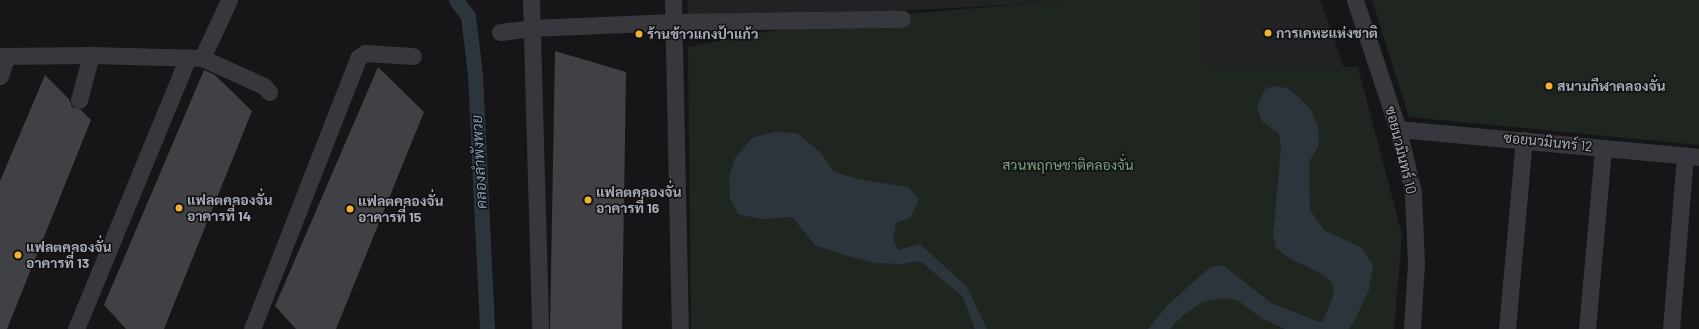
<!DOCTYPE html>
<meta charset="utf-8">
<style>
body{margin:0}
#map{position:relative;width:1699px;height:329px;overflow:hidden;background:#161618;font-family:Barlow,Sarabun,sans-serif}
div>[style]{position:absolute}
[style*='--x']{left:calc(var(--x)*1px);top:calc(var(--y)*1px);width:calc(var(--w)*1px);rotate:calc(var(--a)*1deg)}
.built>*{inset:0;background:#222225}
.green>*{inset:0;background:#1e261f}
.water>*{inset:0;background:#2c353c}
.canal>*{height:15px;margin:-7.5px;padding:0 7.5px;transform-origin:7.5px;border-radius:7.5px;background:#2c353c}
.building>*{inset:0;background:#404145}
.minor>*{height:17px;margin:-8.5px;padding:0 8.5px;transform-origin:8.5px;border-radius:8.5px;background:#37383d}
.dots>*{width:11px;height:11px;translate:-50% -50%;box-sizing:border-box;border:2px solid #111113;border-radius:50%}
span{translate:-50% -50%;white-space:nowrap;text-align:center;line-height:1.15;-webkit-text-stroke:3px #111113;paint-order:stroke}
.poi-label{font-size:14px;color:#a8adb8;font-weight:700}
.left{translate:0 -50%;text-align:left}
.street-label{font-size:14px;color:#a8adb8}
.park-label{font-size:14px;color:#7fa381}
.water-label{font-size:15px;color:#7f9bb3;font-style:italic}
</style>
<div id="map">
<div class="built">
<i style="clip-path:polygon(687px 0,1100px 0,689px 22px)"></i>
<i style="clip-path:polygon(1205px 0,1320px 0,1344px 67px,1204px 66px)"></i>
</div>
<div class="green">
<i style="clip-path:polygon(1077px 0,1205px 0,1204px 66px,1358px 67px,1402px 235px,1394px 329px,691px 329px,688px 47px,828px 20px)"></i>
<i style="clip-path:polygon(1372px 0,1699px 0,1699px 145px,1409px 117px)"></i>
</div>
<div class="water">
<i style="clip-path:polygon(1273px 86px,1287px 88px,1300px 98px,1311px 110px,1318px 126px,1319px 145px,1309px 162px,1310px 210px,1324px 230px,1362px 248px,1373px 265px,1369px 290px,1355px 320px,1349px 329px,1285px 329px,1261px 318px,1239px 301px,1224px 298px,1202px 302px,1181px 317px,1170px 329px,1148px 329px,1167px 306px,1201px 275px,1211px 267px,1223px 265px,1271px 303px,1322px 323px,1334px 294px,1333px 284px,1324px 275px,1289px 258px,1276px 248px,1273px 235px,1281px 147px,1279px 134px,1262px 121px,1257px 106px,1265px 89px)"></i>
<i style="clip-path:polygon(774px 132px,797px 133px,820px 152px,834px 172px,858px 179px,908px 187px,919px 200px,910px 218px,896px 223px,893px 241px,899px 250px,920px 244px,967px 287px,987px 329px,975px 329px,963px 297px,920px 261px,901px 264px,877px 263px,851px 257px,815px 245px,792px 217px,760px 219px,738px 214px,730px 198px,729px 178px,735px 158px,752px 138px)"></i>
</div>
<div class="canal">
<i style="--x:456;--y:0;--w:20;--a:53"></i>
<i style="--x:468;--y:16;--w:58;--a:83.1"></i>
<i style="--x:475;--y:74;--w:255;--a:87.3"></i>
</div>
<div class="building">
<i style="clip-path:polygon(555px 51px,626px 72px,622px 329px,550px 329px)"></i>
<i style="clip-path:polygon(378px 67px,424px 112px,336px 329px,296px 329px,275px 306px)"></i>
<i style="clip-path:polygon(204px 70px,215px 75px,252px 111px,164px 329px,126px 329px,104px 305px)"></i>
<i style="clip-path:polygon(45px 75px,69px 99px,72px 107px,81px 110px,91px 120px,7px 329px,0 329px,0 181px)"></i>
</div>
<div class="minor">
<i style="--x:531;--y:0;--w:329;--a:88.4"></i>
<i style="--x:673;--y:0;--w:329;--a:88.8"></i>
<i style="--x:1355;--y:0;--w:136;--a:71.6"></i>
<i style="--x:1398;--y:129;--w:65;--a:76.6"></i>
<i style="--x:1413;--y:192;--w:71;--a:87.6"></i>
<i style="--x:1416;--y:263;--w:66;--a:93.5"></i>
<i style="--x:500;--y:32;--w:31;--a:-7"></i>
<i style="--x:531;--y:28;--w:142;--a:-2.4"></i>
<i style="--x:673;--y:22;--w:229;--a:-0.8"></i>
<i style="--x:0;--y:56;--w:91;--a:-0.6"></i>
<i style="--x:91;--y:55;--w:111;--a:1.5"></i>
<i style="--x:202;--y:58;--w:68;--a:24.3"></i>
<i style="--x:264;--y:86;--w:8;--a:50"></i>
<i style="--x:202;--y:58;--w:64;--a:-65"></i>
<i style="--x:0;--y:76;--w:21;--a:-71"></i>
<i style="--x:79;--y:100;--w:47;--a:-75.1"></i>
<i style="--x:1398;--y:129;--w:302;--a:5.3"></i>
<i style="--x:76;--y:329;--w:294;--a:-67.6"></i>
<i style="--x:252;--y:329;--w:291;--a:-68.6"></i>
<i style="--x:358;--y:58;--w:9;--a:-36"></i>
<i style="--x:365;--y:53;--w:48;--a:3.6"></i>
<i style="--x:1507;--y:329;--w:190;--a:-84.9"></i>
<i style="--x:1587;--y:329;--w:182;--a:-84.9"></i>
<i style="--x:1671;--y:329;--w:174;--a:-85.4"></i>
</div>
<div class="dots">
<i style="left:1268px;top:33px;background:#f2b134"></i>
<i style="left:639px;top:34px;background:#f2b134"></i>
<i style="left:1549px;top:86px;background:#f2b134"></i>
<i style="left:588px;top:200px;background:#f2b134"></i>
<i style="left:179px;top:208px;background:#f2b134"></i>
<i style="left:350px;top:209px;background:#f2b134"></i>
<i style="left:18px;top:255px;background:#f2b134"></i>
</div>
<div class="poi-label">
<span class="left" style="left:1276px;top:33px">การเคหะแห่งชาติ</span>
<span class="left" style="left:647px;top:34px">ร้านข้าวแกงป้าแก้ว</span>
<span class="left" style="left:1557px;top:86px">สนามกีฬาคลองจั่น</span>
<span class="left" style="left:596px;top:200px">แฟลตคลองจั่น<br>อาคารที่ 16</span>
<span class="left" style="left:187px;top:208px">แฟลตคลองจั่น<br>อาคารที่ 14</span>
<span class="left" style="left:358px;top:209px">แฟลตคลองจั่น<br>อาคารที่ 15</span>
<span class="left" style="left:26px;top:255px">แฟลตคลองจั่น<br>อาคารที่ 13</span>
</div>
<div class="street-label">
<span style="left:1548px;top:142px;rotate:6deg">ซอยนวมินทร์ 12</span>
<span style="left:1401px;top:150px;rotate:76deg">ซอยนวมินทร์ 10</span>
</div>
<div class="park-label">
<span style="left:1068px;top:165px">สวนพฤกษชาติคลองจั่น</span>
</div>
<div class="water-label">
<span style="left:479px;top:162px;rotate:-93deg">คลองลำพังพวย</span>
</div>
</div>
